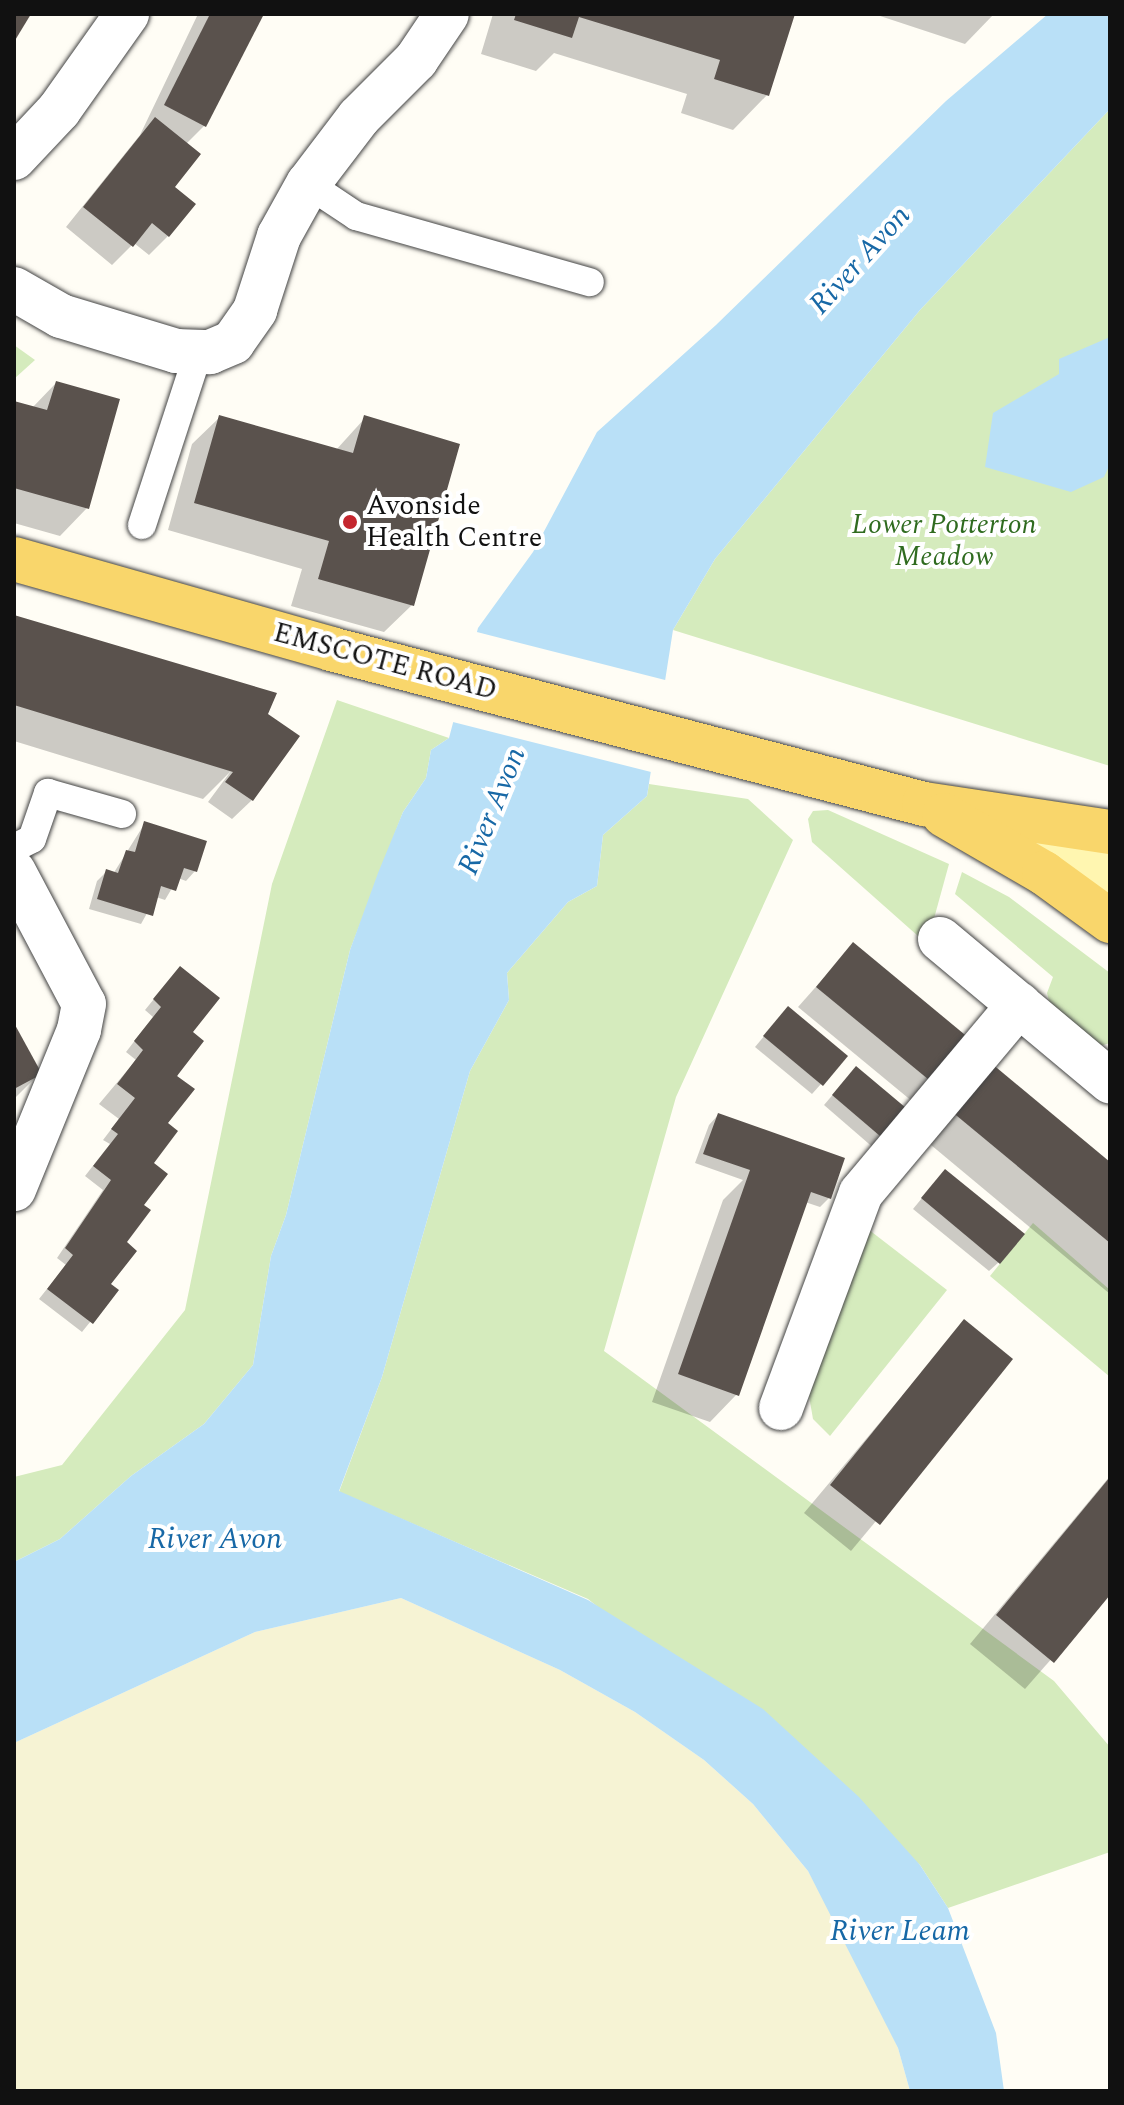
<!DOCTYPE html>
<style>
body{margin:0}
#map{position:relative;width:1124px;height:2105px;overflow:hidden;background:#fffdf5;font-family:Spectral,serif}
div>[style]{position:absolute}
[style*='--x']{left:calc(var(--x)*1px);top:calc(var(--y)*1px);width:calc(var(--w)*1px);rotate:calc(var(--a)*1deg)}
.farmland>*{inset:0;background:#f6f3d4}
.green>*{inset:0;background:#d5ebbd}
.water>*{inset:0;background:#b9e0f7}
.pier>*{inset:0;background:#fffdf5}
.shadow>*{inset:0;background:#0003}
.building>*{inset:0;background:#5a524d}
.roads{filter:drop-shadow(0 0 2px #444) drop-shadow(0 0 2px #444)}
.service>*{height:28px;margin:-14px;padding:0 14px;transform-origin:14px;border-radius:14px;background:#fff}
.minor>*{height:44px;margin:-22px;padding:0 22px;transform-origin:22px;border-radius:22px;background:#fff}
.tertiary>*{height:44px;margin:-22px;padding:0 22px;transform-origin:22px;border-radius:22px;background:#fff}
.secondary>*{height:44px;margin:-22px;padding:0 22px;transform-origin:22px;border-radius:22px;background:#fff6b0}
.primary>*{height:44px;margin:-22px;padding:0 22px;transform-origin:22px;border-radius:22px;background:#f9d66b}
.dots>*{width:22px;height:22px;translate:-50% -50%;box-sizing:border-box;border:4px solid #fff;border-radius:50%}
span{translate:-50% -50%;white-space:nowrap;text-align:center;line-height:1.15;-webkit-text-stroke:8px #fff;paint-order:stroke}
.poi-label{font-size:28px;color:#111}
.left{translate:0 -50%;text-align:left}
.park-label{font-size:28px;color:#2f6b1f;font-style:italic}
.street-label{font-size:28px;color:#111}
.water-label{font-size:30px;color:#1768a6;font-style:italic}
.frame{position:absolute;inset:0;border:16px solid #111;pointer-events:none}
</style>
<div id="map">
<div class="farmland">
<i style="clip-path:polygon(401px 1598px,560px 1670px,635px 1712px,704px 1760px,753px 1804px,808px 1871px,848px 1943px,898px 2048px,910px 2091px,14px 2091px,14px 1743px,255px 1632px)"></i>
</div>
<div class="green">
<i style="clip-path:polygon(1110px 109px,1110px 766px,673px 630px,715px 559px,920px 310px)"></i>
<i style="clip-path:polygon(14px 345px,35px 360px,14px 379px)"></i>
<i style="clip-path:polygon(337px 700px,449px 738px,431px 750px,426px 778px,403px 812px,350px 950px,286px 1215px,271px 1256px,253px 1365px,204px 1424px,131px 1476px,60px 1539px,14px 1562px,14px 1477px,62px 1465px,185px 1310px,272px 884px)"></i>
<i style="clip-path:polygon(649px 784px,748px 799px,793px 840px,676px 1097px,604px 1351px,1054px 1681px,1110px 1747px,1110px 1852px,948px 1908px,920px 1865px,588px 1599px,339px 1492px,382px 1377px,470px 1071px,509px 1000px,507px 973px,568px 902px,597px 886px,603px 835px,647px 796px)"></i>
<i style="clip-path:polygon(828px 810px,949px 864px,927px 944px,812px 842px,808px 819px,813px 811px)"></i>
<i style="clip-path:polygon(962px 872px,1009px 897px,1110px 973px,1110px 1043px,1100px 1046px,1051px 1008px,1047px 993px,1053px 977px,955px 894px)"></i>
<i style="clip-path:polygon(1033px 1223px,1110px 1290px,1110px 1377px,990px 1276px)"></i>
<i style="clip-path:polygon(864px 1226px,947px 1290px,830px 1436px,813px 1419px,809px 1396px)"></i>
</div>
<div class="water">
<i style="clip-path:polygon(1048px 14px,1110px 14px,1110px 109px,920px 310px,715px 559px,673px 630px,647px 796px,603px 835px,597px 886px,568px 902px,507px 973px,509px 1000px,470px 1071px,382px 1377px,339px 1491px,588px 1600px,763px 1709px,859px 1797px,920px 1865px,948px 1908px,996px 2033px,1004px 2091px,910px 2091px,898px 2048px,808px 1871px,753px 1804px,704px 1760px,635px 1712px,560px 1670px,401px 1598px,255px 1632px,14px 1743px,14px 1562px,60px 1539px,131px 1476px,204px 1424px,253px 1365px,271px 1256px,286px 1215px,350px 950px,378px 873px,403px 812px,426px 778px,431px 750px,449px 738px,478px 628px,533px 552px,597px 432px,716px 325px,946px 101px)"></i>
<i style="clip-path:polygon(1110px 337px,1110px 464px,1104px 477px,1071px 492px,985px 467px,993px 413px,1059px 374px,1059px 359px)"></i>
</div>
<div class="pier">
<i style="clip-path:polygon(473px 631px,669px 681px,655px 773px,449px 721px)"></i>
</div>
<div class="shadow">
<i style="clip-path:polygon(198px 14px,261px 14px,204px 126px,186px 144px,172px 187px,168px 236px,149px 255px,134px 243px,112px 265px,66px 227px,140px 135px)"></i>
<i style="clip-path:polygon(493px 14px,793px 14px,767px 95px,733px 130px,681px 113px,687px 94px,554px 53px,536px 71px,481px 54px)"></i>
<i style="clip-path:polygon(874px 14px,994px 14px,965px 44px)"></i>
<i style="clip-path:polygon(56px 383px,87px 508px,60px 536px,14px 523px,14px 403px,32px 408px)"></i>
<i style="clip-path:polygon(220px 417px,336px 450px,365px 418px,412px 605px,384px 632px,291px 606px,302px 569px,168px 530px,192px 444px)"></i>
<i style="clip-path:polygon(14px 617px,266px 715px,252px 800px,232px 819px,208px 802px,231px 771px,203px 799px,14px 741px)"></i>
<i style="clip-path:polygon(145px 823px,195px 871px,186px 881px,178px 878px,165px 900px,156px 897px,141px 924px,89px 909px,97px 881px,106px 872px,113px 874px)"></i>
<i style="clip-path:polygon(853px 945px,968px 1040px,913px 1102px,798px 1007px)"></i>
<i style="clip-path:polygon(171px 978px,190px 1032px,141px 1205px,109px 1284px,116px 1290px,82px 1332px,39px 1299px,66px 1265px,57px 1258px,103px 1190px,85px 1176px,110px 1144px,103px 1140px,119px 1119px,99px 1104px,136px 1060px,126px 1052px,153px 1017px,145px 1010px)"></i>
<i style="clip-path:polygon(779px 1018px,821px 1084px,812px 1094px,755px 1047px)"></i>
<i style="clip-path:polygon(14px 1027px,39px 1074px,14px 1099px)"></i>
<i style="clip-path:polygon(847px 1078px,909px 1114px,876px 1150px,824px 1105px)"></i>
<i style="clip-path:polygon(963px 1093px,1110px 1165px,1110px 1294px,925px 1140px)"></i>
<i style="clip-path:polygon(718px 1115px,829px 1198px,820px 1207px,805px 1202px,737px 1394px,710px 1422px,652px 1402px,723px 1200px,743px 1180px,695px 1163px,709px 1125px)"></i>
<i style="clip-path:polygon(936px 1181px,999px 1262px,989px 1271px,913px 1209px)"></i>
<i style="clip-path:polygon(964px 1322px,1011px 1359px,851px 1551px,804px 1513px)"></i>
<i style="clip-path:polygon(1110px 1476px,1110px 1592px,1025px 1689px,970px 1644px)"></i>
</div>
<div class="building">
<i style="clip-path:polygon(14px 14px,31px 14px,14px 42px)"></i>
<i style="clip-path:polygon(210px 14px,264px 14px,206px 127px,164px 105px)"></i>
<i style="clip-path:polygon(516px 14px,795px 14px,769px 96px,714px 79px,720px 60px,579px 17px,572px 38px,514px 20px)"></i>
<i style="clip-path:polygon(155px 117px,201px 154px,175px 187px,196px 204px,169px 237px,152px 223px,133px 247px,83px 207px)"></i>
<i style="clip-path:polygon(56px 381px,120px 399px,89px 509px,14px 488px,14px 401px,47px 410px)"></i>
<i style="clip-path:polygon(219px 415px,353px 453px,364px 415px,460px 444px,414px 606px,318px 579px,329px 541px,194px 503px)"></i>
<i style="clip-path:polygon(14px 615px,277px 693px,268px 714px,300px 736px,253px 801px,225px 782px,233px 772px,14px 705px)"></i>
<i style="clip-path:polygon(144px 821px,207px 841px,197px 872px,184px 868px,176px 891px,161px 886px,153px 916px,97px 899px,106px 869px,118px 873px,126px 850px,135px 852px)"></i>
<i style="clip-path:polygon(853px 942px,970px 1039px,934px 1084px,816px 987px)"></i>
<i style="clip-path:polygon(180px 966px,220px 998px,193px 1032px,204px 1041px,177px 1076px,195px 1089px,168px 1123px,178px 1131px,154px 1163px,168px 1174px,144px 1205px,151px 1210px,127px 1242px,137px 1251px,111px 1284px,119px 1290px,93px 1324px,47px 1289px,73px 1255px,65px 1248px,111px 1180px,93px 1166px,118px 1134px,111px 1129px,135px 1098px,117px 1084px,143px 1050px,134px 1041px,161px 1007px,153px 999px)"></i>
<i style="clip-path:polygon(788px 1006px,848px 1056px,823px 1086px,763px 1036px)"></i>
<i style="clip-path:polygon(14px 1023px,42px 1074px,14px 1089px)"></i>
<i style="clip-path:polygon(991px 1063px,1110px 1162px,1110px 1243px,951px 1111px)"></i>
<i style="clip-path:polygon(856px 1066px,912px 1113px,887px 1142px,832px 1095px)"></i>
<i style="clip-path:polygon(718px 1113px,845px 1158px,831px 1199px,811px 1192px,739px 1396px,678px 1374px,750px 1170px,703px 1154px)"></i>
<i style="clip-path:polygon(945px 1169px,1025px 1234px,1000px 1264px,921px 1198px)"></i>
<i style="clip-path:polygon(964px 1319px,1013px 1359px,880px 1525px,830px 1485px)"></i>
<i style="clip-path:polygon(1110px 1477px,1110px 1595px,1054px 1663px,996px 1615px)"></i>
</div>
<div class="roads">
<div class="service">
<i style="--x:308;--y:184;--w:58;--a:33.7"></i>
<i style="--x:356;--y:216;--w:243;--a:15.8"></i>
<i style="--x:142;--y:525;--w:180;--a:-71.9"></i>
<i style="--x:14;--y:848;--w:20;--a:-27"></i>
<i style="--x:32;--y:839;--w:49;--a:-70.8"></i>
<i style="--x:48;--y:793;--w:77;--a:15.8"></i>
</div>
<div class="minor">
<i style="--x:14;--y:289;--w:54;--a:29.9"></i>
<i style="--x:61;--y:316;--w:120;--a:16.9"></i>
<i style="--x:176;--y:351;--w:34;--a:2"></i>
<i style="--x:210;--y:352;--w:25;--a:-23"></i>
<i style="--x:233;--y:342;--w:39;--a:-55"></i>
<i style="--x:255;--y:310;--w:78;--a:-72"></i>
<i style="--x:279;--y:236;--w:60;--a:-60.9"></i>
<i style="--x:308;--y:184;--w:84;--a:-52.7"></i>
<i style="--x:359;--y:117;--w:81;--a:-45"></i>
<i style="--x:416;--y:60;--w:55;--a:-56"></i>
<i style="--x:14;--y:872;--w:149;--a:62.1"></i>
<i style="--x:84;--y:1004;--w:26;--a:101"></i>
<i style="--x:79;--y:1030;--w:172;--a:112.2"></i>
<i style="--x:940;--y:939;--w:222;--a:39.9"></i>
<i style="--x:781;--y:1408;--w:229;--a:-69.6"></i>
<i style="--x:861;--y:1193;--w:246;--a:-50"></i>
</div>
<div class="tertiary">
<i style="--x:14;--y:158;--w:66;--a:-46.8"></i>
<i style="--x:59;--y:110;--w:118;--a:-54.7"></i>
</div>
<div class="secondary">
<i style="--x:1012;--y:822;--w:110;--a:26.6"></i>
</div>
<div class="primary">
<i style="--x:14;--y:559;--w:330;--a:15.8"></i>
<i style="--x:331;--y:649;--w:613;--a:14.65"></i>
<i style="--x:924;--y:804;--w:188;--a:8.6"></i>
<i style="--x:944;--y:815;--w:116;--a:30.1"></i>
<i style="--x:1044;--y:873;--w:82;--a:36"></i>
</div>
</div>
<div class="dots">
<i style="left:350px;top:522px;background:#c4262e"></i>
</div>
<div class="poi-label">
<span class="left" style="left:366px;top:522px">Avonside<br>Health Centre</span>
</div>
<div class="park-label">
<span style="left:944px;top:541px">Lower Potterton<br>Meadow</span>
</div>
<div class="street-label">
<span style="left:385px;top:662px;rotate:15deg">EMSCOTE ROAD</span>
</div>
<div class="water-label">
<span style="left:860px;top:260px;rotate:-48deg">River Avon</span>
<span style="left:492px;top:811px;rotate:-68deg">River Avon</span>
<span style="left:215px;top:1539px">River Avon</span>
<span style="left:900px;top:1931px">River Leam</span>
</div>
<div class="frame"></div>
</div>
